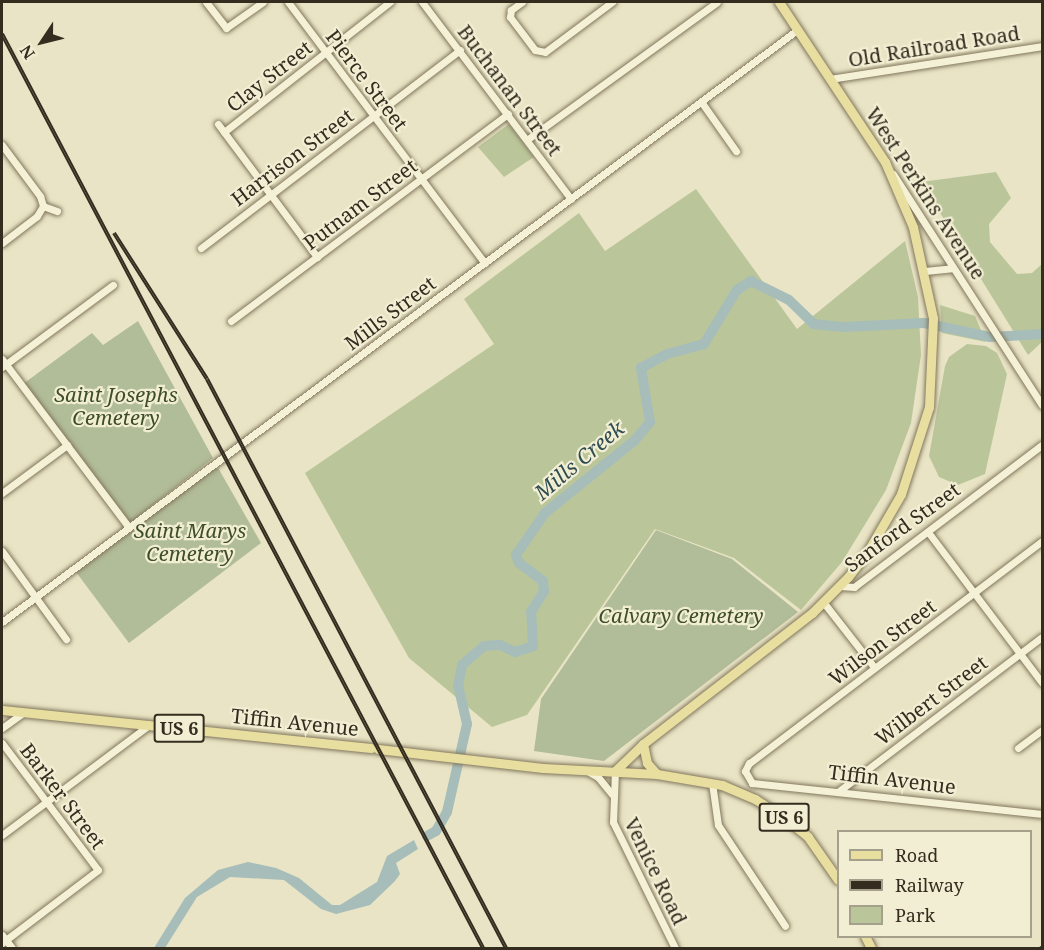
<!DOCTYPE html>
<style>
body{margin:0}
#map{position:relative;width:1044px;height:950px;overflow:hidden;background:#e9e4c5;font-family:"Noto Serif",serif}
div>[style]{position:absolute}
[style*='--x']{left:calc(var(--x)*1px);top:calc(var(--y)*1px);width:calc(var(--w)*1px);rotate:calc(var(--a)*1deg)}
.green>*{inset:0;background:#bac69a}
.cemetery>*{inset:0;background:#b1bc98}
.water>*{inset:0;background:#a6bdba}
.river>*{height:10px;margin:-5px;padding:0 5px;transform-origin:5px;border-radius:5px;background:#a6bdba}
.roads{filter:drop-shadow(0 0 2px #82775d) drop-shadow(0 0 2px #82775d)}
.minor>*{height:7px;margin:-3.5px;padding:0 3.5px;transform-origin:3.5px;border-radius:3.5px;background:#f5f1d7}
.major>*{height:9px;margin:-4.5px;padding:0 4.5px;transform-origin:4.5px;border-radius:4.5px;background:#e8dea0}
.rail>*{height:4px;margin-top:-2px;transform-origin:0;background:repeating-linear-gradient(90deg,#f1eed3 0 4.5px,#342c1f 0 9px);box-sizing:border-box;border-block:2px solid #342c1f}
span{translate:-50% -50%;white-space:nowrap;text-align:center;line-height:1.15;-webkit-text-stroke:4.5px #f1eed3;paint-order:stroke}
.shield-label span{padding:2px 4px;background:#f1eed3;border:2px solid;border-radius:4px;-webkit-text-stroke-width:0}
.shield-label{font-size:18px;color:#342c1f;font-weight:700}
.street-label{font-size:20px;color:#342c1f}
.park-label{font-size:20px;color:#3e4e28;font-style:italic}
.water-label{font-size:21px;color:#304e52;font-style:italic}
.frame{position:absolute;inset:0;border:3px solid #342c1f;pointer-events:none}
.legend{position:absolute;left:837px;top:830px;width:195px;height:108px;box-sizing:border-box;background:#f1eed3;border:2px solid #a5a08b;margin:0;padding:8px 10px;list-style:none;font-size:18px;color:#342c1f}
.legend li{display:flex;align-items:center;gap:12px;height:30px}
.legend b{width:30px;border:2px solid #a5a08b}
.north{position:absolute;left:12px;top:12px;width:60px;height:60px;-webkit-text-stroke:4px #f1eed3;paint-order:stroke;rotate:235deg;font-size:16px;font-weight:700;line-height:24px;text-align:center;color:#342c1f}
.north::after{content:'';display:block;margin:auto;width:21px;height:27px;background:#342c1f;clip-path:polygon(50% 0,100% 100%,50% 72%,0 100%)}
</style>
<div id="map">
<div class="green">
<i style="clip-path:polygon(509px 124px,534px 157px,504px 177px,478px 147px)"></i>
<i style="clip-path:polygon(996px 172px,1011px 198px,989px 224px,990px 242px,1017px 274px,1032px 273px,1042px 264px,1042px 342px,1028px 355px,921px 182px)"></i>
<i style="clip-path:polygon(696px 189px,797px 329px,905px 241px,918px 297px,921px 355px,911px 423px,886px 490px,842px 562px,801px 610px,734px 558px,655px 529px,527px 715px,492px 727px,409px 658px,305px 473px,494px 344px,464px 299px,579px 213px,605px 251px)"></i>
<i style="clip-path:polygon(940px 305px,975px 316px,986px 342px,942px 333px)"></i>
<i style="clip-path:polygon(967px 344px,986px 346px,997px 353px,1007px 374px,985px 474px,958px 485px,939px 477px,929px 456px,945px 366px,949px 357px)"></i>
</div>
<div class="cemetery">
<i style="clip-path:polygon(138px 321px,213px 458px,130px 523px,23px 384px,92px 333px,103px 345px)"></i>
<i style="clip-path:polygon(217px 466px,261px 543px,129px 643px,76px 572px)"></i>
<i style="clip-path:polygon(656px 530px,732px 559px,798px 612px,604px 761px,534px 751px,541px 699px)"></i>
</div>
<div class="water">
<i style="clip-path:polygon(414px 840px,418px 849px,396px 863px,400px 874px,395px 881px,370px 905px,336px 914px,321px 909px,284px 880px,230px 877px,197px 897px,165px 948px,154px 948px,185px 898px,218px 870px,248px 862px,276px 868px,299px 878px,332px 905px,340px 905px,377px 882px,387px 856px)"></i>
</div>
<div class="river">
<i style="--x:427;--y:836;--w:10;--a:-29"></i>
<i style="--x:436;--y:831;--w:22;--a:-60"></i>
<i style="--x:447;--y:812;--w:90;--a:-77.2"></i>
<i style="--x:467;--y:724;--w:39;--a:-103"></i>
<i style="--x:458;--y:686;--w:21;--a:-79"></i>
<i style="--x:462;--y:665;--w:29;--a:-41"></i>
<i style="--x:484;--y:646;--w:16;--a:-4"></i>
<i style="--x:500;--y:645;--w:17;--a:25"></i>
<i style="--x:515;--y:652;--w:19;--a:-18"></i>
<i style="--x:533;--y:646;--w:34;--a:-93"></i>
<i style="--x:531;--y:612;--w:25;--a:-58"></i>
<i style="--x:544;--y:591;--w:10;--a:-96"></i>
<i style="--x:543;--y:581;--w:30;--a:-143"></i>
<i style="--x:519;--y:563;--w:9;--a:-111"></i>
<i style="--x:516;--y:555;--w:51;--a:-55.4"></i>
<i style="--x:545;--y:513;--w:116;--a:-39"></i>
<i style="--x:635;--y:440;--w:23;--a:-50"></i>
<i style="--x:650;--y:422;--w:55;--a:-99.5"></i>
<i style="--x:641;--y:368;--w:30;--a:-28"></i>
<i style="--x:667;--y:354;--w:38;--a:-15"></i>
<i style="--x:704;--y:344;--w:63;--a:-58.6"></i>
<i style="--x:737;--y:290;--w:17;--a:-33"></i>
<i style="--x:751;--y:281;--w:42;--a:26.6"></i>
<i style="--x:789;--y:300;--w:35;--a:44"></i>
<i style="--x:814;--y:324;--w:30;--a:6"></i>
<i style="--x:844;--y:327;--w:80;--a:-2.9"></i>
<i style="--x:924;--y:323;--w:67;--a:12"></i>
<i style="--x:990;--y:337;--w:52;--a:-3.3"></i>
</div>
<div class="roads">
<div class="minor">
<i style="--x:206;--y:2;--w:33;--a:52"></i>
<i style="--x:226;--y:28;--w:45;--a:-35.1"></i>
<i style="--x:288;--y:2;--w:327;--a:53"></i>
<i style="--x:422;--y:2;--w:247;--a:52.9"></i>
<i style="--x:522;--y:2;--w:14;--a:144"></i>
<i style="--x:511;--y:10;--w:7;--a:98"></i>
<i style="--x:510;--y:17;--w:41;--a:52.9"></i>
<i style="--x:535;--y:50;--w:10;--a:11"></i>
<i style="--x:545;--y:52;--w:84;--a:-36.7"></i>
<i style="--x:830;--y:79;--w:215;--a:-8.8"></i>
<i style="--x:702;--y:103;--w:59;--a:54.7"></i>
<i style="--x:218;--y:124;--w:166;--a:53.3"></i>
<i style="--x:224;--y:132;--w:211;--a:-38.1"></i>
<i style="--x:528;--y:139;--w:233;--a:-35.9"></i>
<i style="--x:2;--y:145;--w:64;--a:53.3"></i>
<i style="--x:40;--y:196;--w:10;--a:73"></i>
<i style="--x:893;--y:174;--w:275;--a:57.2"></i>
<i style="--x:43;--y:206;--w:15;--a:20"></i>
<i style="--x:2;--y:243;--w:44;--a:-37.6"></i>
<i style="--x:37;--y:216;--w:12;--a:-59"></i>
<i style="--x:201;--y:248;--w:326;--a:-37.4"></i>
<i style="--x:925;--y:271;--w:27;--a:-6"></i>
<i style="--x:231;--y:321;--w:346;--a:-36.8"></i>
<i style="--x:2;--y:359;--w:209;--a:53"></i>
<i style="--x:2;--y:367;--w:138;--a:-36.5"></i>
<i style="--x:2;--y:493;--w:81;--a:-36.4"></i>
<i style="--x:928;--y:532;--w:189;--a:52.9"></i>
<i style="--x:1042;--y:541;--w:368;--a:142.8"></i>
<i style="--x:749;--y:763;--w:9;--a:117"></i>
<i style="--x:745;--y:771;--w:14;--a:60"></i>
<i style="--x:752;--y:783;--w:292;--a:6.1"></i>
<i style="--x:2;--y:551;--w:109;--a:54"></i>
<i style="--x:840;--y:586;--w:14;--a:4"></i>
<i style="--x:854;--y:587;--w:236;--a:-37.1"></i>
<i style="--x:824;--y:603;--w:81;--a:52"></i>
<i style="--x:2;--y:622;--w:991;--a:-36.67"></i>
<i style="--x:2;--y:728;--w:27;--a:-36"></i>
<i style="--x:2;--y:743;--w:159;--a:52.9"></i>
<i style="--x:98;--y:870;--w:121;--a:142.8"></i>
<i style="--x:1018;--y:748;--w:30;--a:-37"></i>
<i style="--x:615;--y:771;--w:51;--a:92.2"></i>
<i style="--x:613;--y:822;--w:140;--a:63.8"></i>
<i style="--x:589;--y:772;--w:10;--a:29"></i>
<i style="--x:598;--y:777;--w:22;--a:51"></i>
<i style="--x:712;--y:783;--w:42;--a:81.9"></i>
<i style="--x:718;--y:825;--w:121;--a:56.4"></i>
<i style="--x:839;--y:791;--w:255;--a:-37.2"></i>
<i style="--x:2;--y:835;--w:184;--a:-36.8"></i>
<i style="--x:2;--y:935;--w:16;--a:52"></i>
</div>
<div class="major">
<i style="--x:2;--y:710;--w:371;--a:5.9"></i>
<i style="--x:643;--y:744;--w:19;--a:78"></i>
<i style="--x:647;--y:763;--w:15;--a:48"></i>
<i style="--x:378;--y:749;--w:166;--a:6.6"></i>
<i style="--x:543;--y:768;--w:114;--a:3"></i>
<i style="--x:657;--y:774;--w:66;--a:9.6"></i>
<i style="--x:722;--y:785;--w:36;--a:23"></i>
<i style="--x:755;--y:799;--w:37;--a:33"></i>
<i style="--x:786;--y:819;--w:28;--a:39"></i>
<i style="--x:808;--y:837;--w:52;--a:55.1"></i>
<i style="--x:615;--y:771;--w:39;--a:-44"></i>
<i style="--x:643;--y:744;--w:214;--a:-37.8"></i>
<i style="--x:812;--y:613;--w:51;--a:-45"></i>
<i style="--x:848;--y:577;--w:33;--a:-52"></i>
<i style="--x:868;--y:551;--w:66;--a:-59.9"></i>
<i style="--x:901;--y:494;--w:91;--a:-72.2"></i>
<i style="--x:929;--y:407;--w:89;--a:-87.4"></i>
<i style="--x:933;--y:318;--w:93;--a:-102.4"></i>
<i style="--x:913;--y:227;--w:71;--a:-113.3"></i>
<i style="--x:885;--y:162;--w:192;--a:-123.5"></i>
<i style="--x:865;--y:936;--w:13;--a:63"></i>
</div>
</div>
<div class="rail">
<i style="--x:2;--y:34;--w:1033;--a:62.24"></i>
<i style="--x:114;--y:233;--w:173;--a:57.5"></i>
<i style="--x:207;--y:379;--w:643;--a:62.28"></i>
<i style="--x:1041;--y:948;--w:1;--a:-45"></i>
</div>
<div class="shield-label">
<span style="left:179px;top:728px">US 6</span>
<span style="left:784px;top:817px">US 6</span>
</div>
<div class="street-label">
<span style="left:934px;top:46px;rotate:-9deg">Old Railroad Road</span>
<span style="left:269px;top:76px;rotate:-38deg">Clay Street</span>
<span style="left:367px;top:80px;rotate:53deg">Pierce Street</span>
<span style="left:510px;top:90px;rotate:53deg">Buchanan Street</span>
<span style="left:292px;top:157px;rotate:-37deg">Harrison Street</span>
<span style="left:926px;top:193px;rotate:57deg">West Perkins Avenue</span>
<span style="left:360px;top:204px;rotate:-37deg">Putnam Street</span>
<span style="left:390px;top:313px;rotate:-37deg">Mills Street</span>
<span style="left:902px;top:527px;rotate:-36deg">Sanford Street</span>
<span style="left:882px;top:642px;rotate:-37deg">Wilson Street</span>
<span style="left:931px;top:700px;rotate:-37deg">Wilbert Street</span>
<span style="left:295px;top:722px;rotate:6deg">Tiffin Avenue</span>
<span style="left:892px;top:779px;rotate:7deg">Tiffin Avenue</span>
<span style="left:63px;top:796px;rotate:53deg">Barker Street</span>
<span style="left:656px;top:871px;rotate:64deg">Venice Road</span>
</div>
<div class="park-label">
<span style="left:116px;top:406px">Saint Josephs<br>Cemetery</span>
<span style="left:190px;top:542px">Saint Marys<br>Cemetery</span>
<span style="left:681px;top:615px">Calvary Cemetery</span>
</div>
<div class="water-label">
<span style="left:579px;top:460px;rotate:-40deg">Mills Creek</span>
</div>
<div class="frame"></div>
<ul class="legend">
<li><b style="height:8px;background:#e8dea0"></b>Road</li>
<li><b style="height:8px;background:#342c1f"></b>Railway</li>
<li><b style="height:16px;background:#bac69a"></b>Park</li>
</ul>
<div class="north">N</div>
</div>
